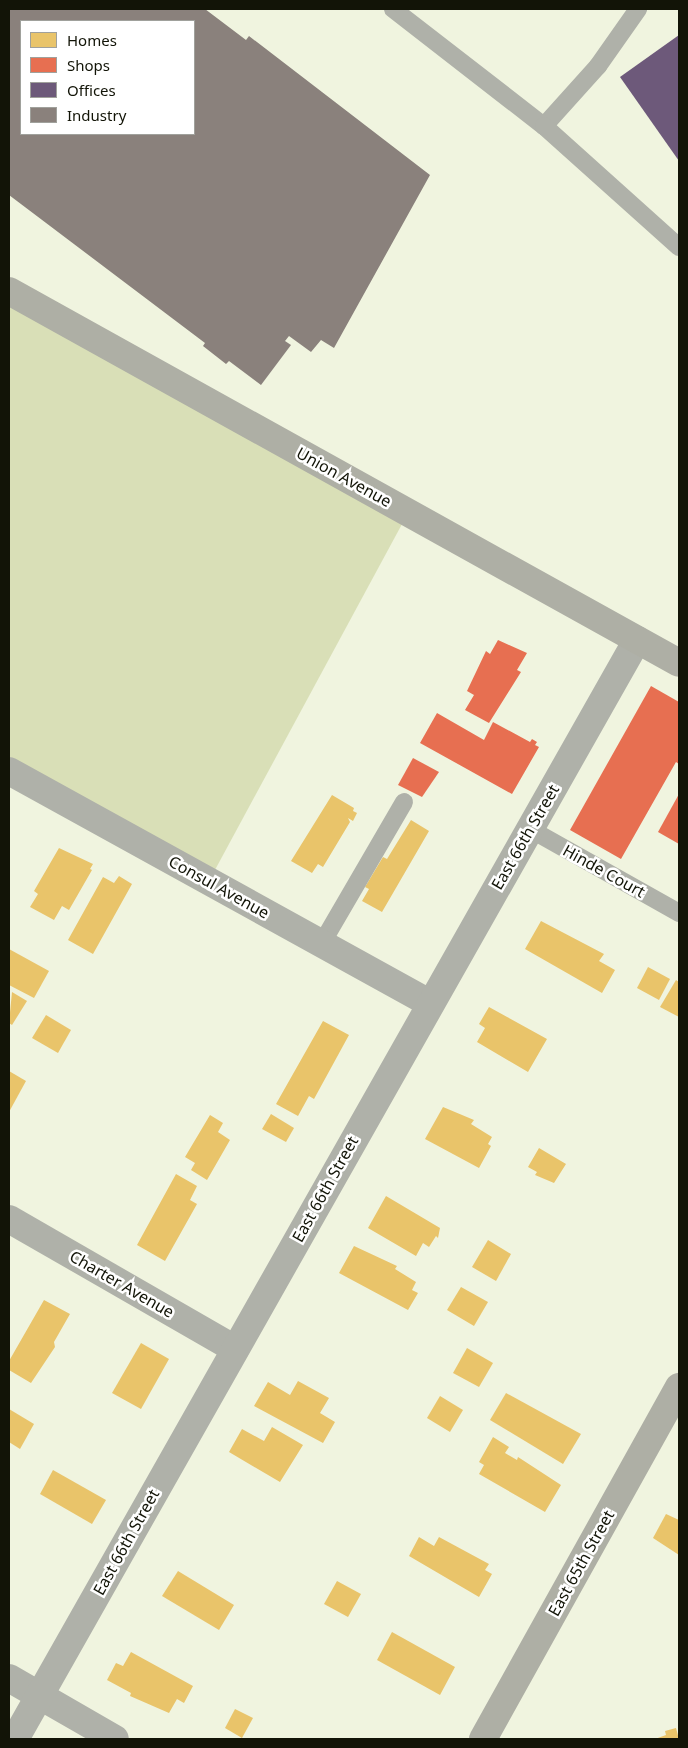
<!DOCTYPE html>
<style>
body{margin:0}
#map{position:relative;width:688px;height:1748px;overflow:hidden;background:#f0f4df;font-family:"Noto Sans",sans-serif}
div>[style]{position:absolute}
[style*='--x']{left:calc(var(--x)*1px);top:calc(var(--y)*1px);width:calc(var(--w)*1px);rotate:calc(var(--a)*1deg)}
.green>*{inset:0;background:#d9dfb7}
.homes>*{inset:0;background:#e9c46a}
.shops>*{inset:0;background:#e76f51}
.offices>*{inset:0;background:#6d597a}
.industry>*{inset:0;background:#8a817c}
.lane>*{height:18px;margin:-9px;padding:0 9px;transform-origin:9px;border-radius:9px;background:#afb1a9}
.street>*{height:28px;margin:-14px;padding:0 14px;transform-origin:14px;border-radius:14px;background:#afb1a9}
.secondary>*{height:28px;margin:-14px;padding:0 14px;transform-origin:14px;border-radius:14px;background:#aeafa5}
span{translate:-50% -50%;white-space:nowrap;text-align:center;line-height:1.15;-webkit-text-stroke:5px #fff;paint-order:stroke}
.street-label{font-size:16px;color:#121407}
.frame{position:absolute;inset:0;border:10px solid #121407;pointer-events:none}
.legend{position:absolute;left:20px;top:20px;width:175px;height:115px;box-sizing:border-box;background:#fff;border:1px solid #a0a19c;margin:0;padding:6px 9px;list-style:none;font-size:15px;color:#121407}
.legend li{display:flex;align-items:center;gap:10px;height:25px}
.legend b{width:25px;border:1px solid #a0a19c}
</style>
<div id="map">
<div class="green">
<i style="clip-path:polygon(9px 291px,408px 513px,209px 881px,9px 768px)"></i>
</div>
<div class="homes">
<i style="clip-path:polygon(332px 795px,354px 808px,353px 811px,357px 813px,353px 821px,348px 818px,350px 822px,323px 867px,318px 864px,312px 873px,291px 861px)"></i>
<i style="clip-path:polygon(411px 820px,429px 831px,382px 912px,362px 901px,369px 889px,365px 887px,383px 857px,387px 859px)"></i>
<i style="clip-path:polygon(59px 848px,93px 864px,90px 869px,92px 870px,69px 910px,62px 906px,54px 920px,30px 907px,38px 894px,34px 891px)"></i>
<i style="clip-path:polygon(119px 876px,132px 884px,93px 954px,68px 940px,103px 877px,114px 883px)"></i>
<i style="clip-path:polygon(541px 921px,604px 954px,599px 961px,615px 970px,602px 993px,525px 949px)"></i>
<i style="clip-path:polygon(9px 949px,49px 971px,34px 998px,9px 985px)"></i>
<i style="clip-path:polygon(648px 967px,670px 979px,659px 1000px,637px 988px)"></i>
<i style="clip-path:polygon(676px 980px,679px 982px,679px 1017px,660px 1007px)"></i>
<i style="clip-path:polygon(12px 992px,27px 1001px,12px 1025px,9px 1023px)"></i>
<i style="clip-path:polygon(489px 1007px,547px 1039px,528px 1072px,477px 1042px,485px 1028px,479px 1024px)"></i>
<i style="clip-path:polygon(46px 1015px,71px 1030px,58px 1053px,32px 1038px)"></i>
<i style="clip-path:polygon(323px 1021px,349px 1035px,314px 1099px,309px 1096px,298px 1116px,276px 1104px)"></i>
<i style="clip-path:polygon(9px 1071px,26px 1081px,9px 1112px)"></i>
<i style="clip-path:polygon(443px 1107px,474px 1120px,471px 1124px,492px 1137px,488px 1144px,491px 1146px,479px 1168px,425px 1139px)"></i>
<i style="clip-path:polygon(271px 1114px,294px 1128px,286px 1142px,262px 1129px)"></i>
<i style="clip-path:polygon(210px 1115px,223px 1123px,218px 1132px,230px 1140px,207px 1180px,191px 1170px,195px 1163px,185px 1157px)"></i>
<i style="clip-path:polygon(539px 1148px,566px 1164px,554px 1183px,535px 1175px,537px 1172px,528px 1167px)"></i>
<i style="clip-path:polygon(176px 1174px,197px 1186px,190px 1200px,197px 1204px,165px 1261px,137px 1245px)"></i>
<i style="clip-path:polygon(386px 1196px,440px 1228px,438px 1238px,436px 1236px,429px 1247px,423px 1243px,416px 1256px,368px 1228px)"></i>
<i style="clip-path:polygon(488px 1240px,511px 1254px,496px 1281px,472px 1267px)"></i>
<i style="clip-path:polygon(354px 1246px,397px 1266px,395px 1269px,416px 1282px,412px 1290px,418px 1293px,408px 1310px,339px 1273px)"></i>
<i style="clip-path:polygon(461px 1287px,488px 1302px,474px 1326px,447px 1310px)"></i>
<i style="clip-path:polygon(44px 1300px,70px 1314px,54px 1342px,55px 1347px,31px 1383px,9px 1370px,9px 1361px)"></i>
<i style="clip-path:polygon(141px 1343px,169px 1359px,141px 1409px,112px 1393px)"></i>
<i style="clip-path:polygon(467px 1348px,493px 1363px,479px 1387px,453px 1373px)"></i>
<i style="clip-path:polygon(298px 1381px,329px 1398px,320px 1413px,335px 1422px,323px 1443px,254px 1406px,268px 1382px,290px 1395px)"></i>
<i style="clip-path:polygon(506px 1393px,581px 1434px,563px 1464px,490px 1420px)"></i>
<i style="clip-path:polygon(440px 1396px,463px 1410px,450px 1432px,427px 1418px)"></i>
<i style="clip-path:polygon(9px 1409px,34px 1424px,20px 1449px,9px 1442px)"></i>
<i style="clip-path:polygon(272px 1427px,303px 1445px,280px 1482px,229px 1452px,242px 1429px,264px 1441px)"></i>
<i style="clip-path:polygon(493px 1437px,509px 1447px,505px 1453px,517px 1460px,518px 1457px,561px 1485px,545px 1512px,479px 1474px,484px 1465px,479px 1462px)"></i>
<i style="clip-path:polygon(53px 1470px,106px 1500px,92px 1524px,40px 1494px)"></i>
<i style="clip-path:polygon(666px 1514px,679px 1520px,679px 1555px,653px 1538px)"></i>
<i style="clip-path:polygon(419px 1537px,434px 1546px,439px 1537px,489px 1564px,485px 1570px,492px 1574px,479px 1597px,409px 1556px)"></i>
<i style="clip-path:polygon(178px 1571px,234px 1605px,219px 1630px,162px 1596px)"></i>
<i style="clip-path:polygon(337px 1581px,361px 1594px,348px 1617px,324px 1604px)"></i>
<i style="clip-path:polygon(392px 1632px,455px 1667px,440px 1695px,377px 1660px)"></i>
<i style="clip-path:polygon(131px 1652px,193px 1686px,184px 1703px,177px 1699px,169px 1713px,130px 1696px,131px 1693px,107px 1680px,116px 1663px,123px 1666px)"></i>
<i style="clip-path:polygon(235px 1709px,253px 1718px,242px 1738px,225px 1728px)"></i>
<i style="clip-path:polygon(676px 1728px,679px 1739px,655px 1739px,666px 1735px,665px 1731px)"></i>
</div>
<div class="shops">
<i style="clip-path:polygon(498px 640px,527px 653px,517px 670px,521px 672px,489px 723px,465px 710px,474px 695px,467px 691px,486px 651px,490px 654px)"></i>
<i style="clip-path:polygon(651px 686px,679px 702px,679px 764px,676px 762px,621px 859px,570px 830px)"></i>
<i style="clip-path:polygon(437px 713px,484px 740px,493px 722px,530px 742px,532px 739px,537px 742px,535px 745px,539px 747px,512px 794px,420px 743px)"></i>
<i style="clip-path:polygon(413px 758px,439px 772px,422px 797px,398px 785px)"></i>
<i style="clip-path:polygon(679px 794px,679px 844px,658px 832px)"></i>
</div>
<div class="offices">
<i style="clip-path:polygon(679px 35px,679px 161px,620px 77px)"></i>
</div>
<div class="industry">
<i style="clip-path:polygon(evenodd,9px 9px,205px 9px,246px 40px,249px 36px,430px 175px,334px 348px,321px 340px,311px 352px,289px 336px,285px 341px,291px 345px,261px 385px,229px 361px,226px 364px,203px 346px,205px 343px,9px 195px,9px 9px,21px 21px,194px 21px,194px 134px,21px 134px,21px 21px)"></i>
</div>
<div class="lane">
<i style="--x:393;--y:9;--w:191;--a:37.8"></i>
<i style="--x:544;--y:126;--w:81;--a:-48"></i>
<i style="--x:598;--y:66;--w:70;--a:-54.9"></i>
<i style="--x:544;--y:126;--w:181;--a:41.9"></i>
<i style="--x:530;--y:829;--w:171;--a:29.4"></i>
<i style="--x:322;--y:943;--w:163;--a:-59.8"></i>
</div>
<div class="street">
<i style="--x:9;--y:771;--w:480;--a:28.9"></i>
<i style="--x:9;--y:1219;--w:261;--a:29.9"></i>
<i style="--x:9;--y:1678;--w:122;--a:29.9"></i>
<i style="--x:15;--y:1739;--w:1263;--a:-60.49"></i>
</div>
<div class="secondary">
<i style="--x:9;--y:291;--w:766;--a:29.04"></i>
<i style="--x:483;--y:1739;--w:403;--a:-60.9"></i>
</div>
<div class="street-label">
<span style="left:344px;top:477px;rotate:29deg">Union Avenue</span>
<span style="left:525px;top:837px;rotate:-60deg">East 66th Street</span>
<span style="left:604px;top:871px;rotate:29deg">Hinde Court</span>
<span style="left:219px;top:887px;rotate:29deg">Consul Avenue</span>
<span style="left:325px;top:1189px;rotate:-61deg">East 66th Street</span>
<span style="left:122px;top:1284px;rotate:30deg">Charter Avenue</span>
<span style="left:126px;top:1542px;rotate:-61deg">East 66th Street</span>
<span style="left:581px;top:1563px;rotate:-61deg">East 65th Street</span>
</div>
<div class="frame"></div>
<ul class="legend">
<li><b style="height:14px;background:#e9c46a"></b>Homes</li>
<li><b style="height:14px;background:#e76f51"></b>Shops</li>
<li><b style="height:14px;background:#6d597a"></b>Offices</li>
<li><b style="height:14px;background:#8a817c"></b>Industry</li>
</ul>
</div>
